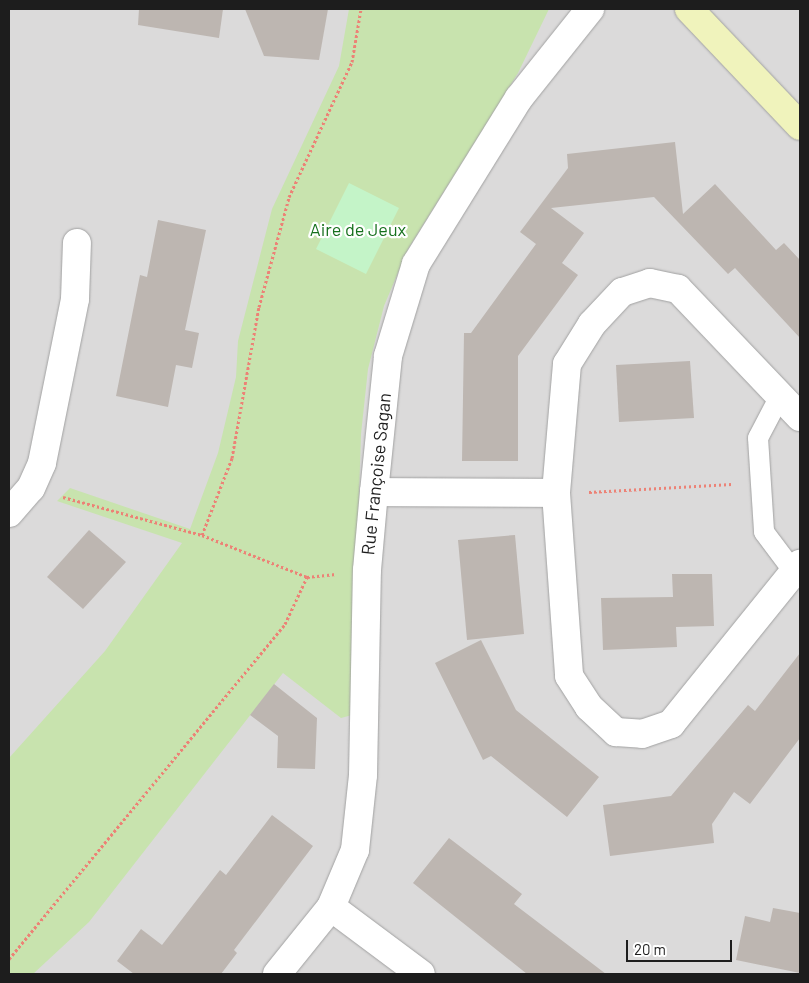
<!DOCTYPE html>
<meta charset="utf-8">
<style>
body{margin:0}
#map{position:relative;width:809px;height:983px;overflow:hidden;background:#edeae4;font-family:Barlow,sans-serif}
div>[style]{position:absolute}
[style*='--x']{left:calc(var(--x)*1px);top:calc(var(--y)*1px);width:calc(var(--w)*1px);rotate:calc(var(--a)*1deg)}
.residential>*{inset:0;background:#dbdada}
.grass>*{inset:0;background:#c8e3ae}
.park>*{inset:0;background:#c4f4c8}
.building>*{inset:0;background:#bdb6b1}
.path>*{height:3px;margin-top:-1.5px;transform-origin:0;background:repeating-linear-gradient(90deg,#ec8276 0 2.5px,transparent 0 5px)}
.roads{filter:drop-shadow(0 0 1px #a1a1a1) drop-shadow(0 0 1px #a1a1a1)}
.lane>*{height:20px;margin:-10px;padding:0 10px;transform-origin:10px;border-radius:10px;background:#fff}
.street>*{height:28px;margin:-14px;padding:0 14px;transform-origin:14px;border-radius:14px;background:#fff}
.secondary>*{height:28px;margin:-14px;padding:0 14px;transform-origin:14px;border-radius:14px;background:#f0f3bc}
span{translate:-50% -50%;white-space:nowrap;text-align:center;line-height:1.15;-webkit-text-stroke:4.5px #fff;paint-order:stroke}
.park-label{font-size:18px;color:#16701d}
.street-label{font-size:18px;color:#1d1d1d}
.frame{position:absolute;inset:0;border:10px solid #1d1d1d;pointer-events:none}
.scale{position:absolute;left:626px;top:940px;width:106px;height:22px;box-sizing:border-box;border:2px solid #1d1d1d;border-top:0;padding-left:6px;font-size:15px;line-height:18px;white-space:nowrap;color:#1d1d1d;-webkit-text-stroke:4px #fff;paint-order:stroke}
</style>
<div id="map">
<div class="residential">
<i style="clip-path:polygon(9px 9px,800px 9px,800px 974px,9px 974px)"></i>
</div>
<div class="grass">
<i style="clip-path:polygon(349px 9px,549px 9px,518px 73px,408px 249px,384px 306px,368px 369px,361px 434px,352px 715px,341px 718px,283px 673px,89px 922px,33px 974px,9px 974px,9px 758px,105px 651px,182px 543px,57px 501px,70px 488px,190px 529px,218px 453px,236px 377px,238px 341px,272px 209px,339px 66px)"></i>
</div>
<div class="park">
<i style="clip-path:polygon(349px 183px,399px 208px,366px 274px,316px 249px)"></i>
</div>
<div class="building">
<i style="clip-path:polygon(139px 9px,223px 9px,219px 38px,138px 25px)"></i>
<i style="clip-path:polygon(245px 9px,328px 9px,319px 60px,264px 56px)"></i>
<i style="clip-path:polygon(675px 142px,683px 214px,715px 184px,776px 250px,784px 243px,800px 260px,800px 338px,735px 268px,728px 274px,654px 197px,551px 208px,584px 233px,562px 263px,578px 275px,518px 356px,518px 461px,462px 461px,464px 333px,471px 333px,536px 244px,520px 232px,568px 168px,567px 154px)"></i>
<i style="clip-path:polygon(158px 220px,206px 230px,185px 330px,199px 333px,192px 368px,176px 365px,168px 407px,116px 396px,140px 275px,147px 277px)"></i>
<i style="clip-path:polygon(690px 361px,694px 418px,619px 422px,616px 365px)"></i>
<i style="clip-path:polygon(89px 530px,126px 562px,83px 609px,47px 577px)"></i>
<i style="clip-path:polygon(515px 535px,524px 634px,467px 640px,458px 540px)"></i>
<i style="clip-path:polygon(672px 574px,712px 574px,714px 626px,676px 627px,677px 647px,603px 650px,601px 598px,673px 597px)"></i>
<i style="clip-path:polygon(481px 640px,516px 710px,599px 777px,567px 817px,491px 756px,483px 760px,435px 663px)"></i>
<i style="clip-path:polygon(800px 653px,800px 738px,750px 804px,734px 792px,712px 824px,714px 843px,610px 856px,603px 805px,671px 796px,748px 705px,755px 711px)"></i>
<i style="clip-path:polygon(274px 684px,317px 718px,315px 769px,277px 768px,278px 736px,250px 715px)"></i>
<i style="clip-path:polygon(272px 815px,313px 846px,234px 950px,237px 953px,221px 974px,134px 974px,117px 961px,141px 929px,162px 945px,220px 870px,226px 875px)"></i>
<i style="clip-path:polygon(449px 838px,522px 894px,514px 904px,606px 974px,527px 974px,413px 883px)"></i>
<i style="clip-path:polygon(773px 908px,800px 913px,800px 973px,736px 960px,745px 916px,770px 922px)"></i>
</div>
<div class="path">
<i style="--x:589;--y:492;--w:143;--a:-3.2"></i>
<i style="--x:63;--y:497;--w:144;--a:15.3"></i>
<i style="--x:202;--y:535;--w:113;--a:21.8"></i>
<i style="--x:307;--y:577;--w:29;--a:-6"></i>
<i style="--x:202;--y:535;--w:83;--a:-68.7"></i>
<i style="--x:232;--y:458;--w:153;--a:-79.9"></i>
<i style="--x:259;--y:307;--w:114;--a:-74.7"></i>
<i style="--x:289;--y:197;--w:149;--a:-65"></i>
<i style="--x:352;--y:62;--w:54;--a:-80.4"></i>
<i style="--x:9;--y:959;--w:434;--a:-50.5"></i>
<i style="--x:285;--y:624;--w:52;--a:-64.9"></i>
</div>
<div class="roads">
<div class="lane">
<i style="--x:780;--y:396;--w:47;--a:117.6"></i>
<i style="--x:758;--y:438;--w:94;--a:86.3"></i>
<i style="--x:764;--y:532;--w:50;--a:53.1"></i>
</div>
<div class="street">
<i style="--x:800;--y:417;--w:177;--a:-133.6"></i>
<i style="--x:678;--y:289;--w:29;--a:-168"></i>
<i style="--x:650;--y:283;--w:29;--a:162"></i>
<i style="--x:622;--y:292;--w:44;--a:133.2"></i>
<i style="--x:592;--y:324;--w:47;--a:122"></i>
<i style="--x:567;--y:364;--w:129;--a:94.9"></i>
<i style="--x:556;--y:493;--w:183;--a:85.9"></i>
<i style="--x:569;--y:676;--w:37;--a:57"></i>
<i style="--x:589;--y:707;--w:37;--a:43"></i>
<i style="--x:616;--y:732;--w:26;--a:4"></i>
<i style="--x:642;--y:734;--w:31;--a:-19"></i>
<i style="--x:671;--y:724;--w:206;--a:-51.1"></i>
<i style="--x:374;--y:492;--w:182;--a:0.3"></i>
<i style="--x:9;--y:513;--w:33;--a:-49"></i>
<i style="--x:31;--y:488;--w:27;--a:-66"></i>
<i style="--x:42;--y:463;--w:167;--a:-78.6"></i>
<i style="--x:75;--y:299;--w:56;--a:-88"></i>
<i style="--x:331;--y:907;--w:112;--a:36.7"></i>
<i style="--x:277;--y:974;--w:86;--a:-51.1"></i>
<i style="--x:331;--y:907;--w:62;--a:-67.2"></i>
<i style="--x:355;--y:850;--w:75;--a:-83.9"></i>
<i style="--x:363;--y:775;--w:205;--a:-88.9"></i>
<i style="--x:367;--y:570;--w:78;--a:-84.9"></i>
<i style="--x:374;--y:492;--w:137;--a:-84.1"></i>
<i style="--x:388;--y:356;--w:96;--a:-73.1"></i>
<i style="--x:416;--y:264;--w:195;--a:-58.2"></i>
<i style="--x:519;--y:98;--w:114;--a:-51.4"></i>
</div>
<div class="secondary">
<i style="--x:689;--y:9;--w:161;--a:46.5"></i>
</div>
</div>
<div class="park-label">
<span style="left:358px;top:229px">Aire de Jeux</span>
</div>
<div class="street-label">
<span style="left:376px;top:474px;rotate:-84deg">Rue Françoise Sagan</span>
</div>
<div class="frame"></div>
<div class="scale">20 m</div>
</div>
